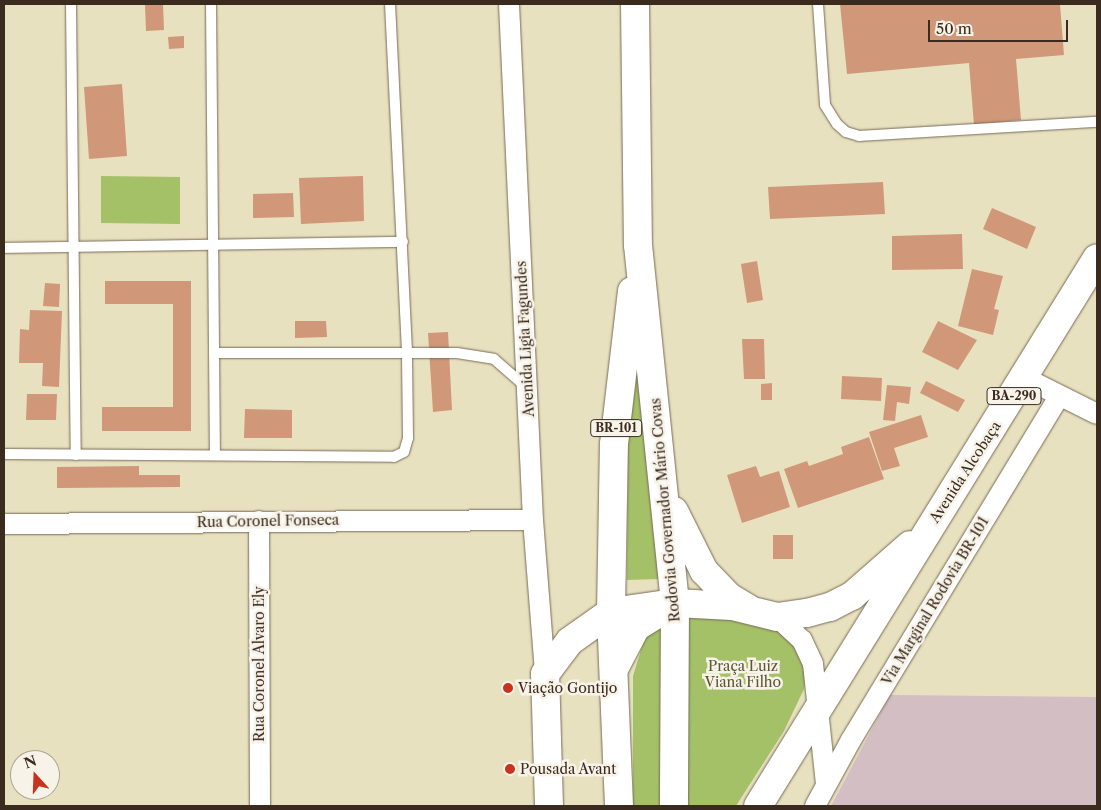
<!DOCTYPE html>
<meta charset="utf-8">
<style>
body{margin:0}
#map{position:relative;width:1101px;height:810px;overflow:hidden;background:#e8e1bf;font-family:"Libre Caslon Text",serif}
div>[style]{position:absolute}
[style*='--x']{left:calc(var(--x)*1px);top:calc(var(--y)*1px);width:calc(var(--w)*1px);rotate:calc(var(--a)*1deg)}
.industrial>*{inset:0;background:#d2bec3}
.green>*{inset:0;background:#a5c168}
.building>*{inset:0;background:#d09778}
.roads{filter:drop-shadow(0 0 1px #786a56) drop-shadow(0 0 1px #786a56)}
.lane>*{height:10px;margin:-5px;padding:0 5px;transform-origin:5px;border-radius:5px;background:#fff}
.street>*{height:20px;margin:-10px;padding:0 10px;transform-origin:10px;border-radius:10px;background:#fff}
.secondary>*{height:28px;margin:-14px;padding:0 14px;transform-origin:14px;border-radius:14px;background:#fff}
.primary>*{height:28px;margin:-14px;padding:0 14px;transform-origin:14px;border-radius:14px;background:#fff}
.highway>*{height:28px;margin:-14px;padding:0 14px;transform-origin:14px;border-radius:14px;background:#fff}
.dots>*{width:14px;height:14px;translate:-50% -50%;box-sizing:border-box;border:2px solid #f7f3e8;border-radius:50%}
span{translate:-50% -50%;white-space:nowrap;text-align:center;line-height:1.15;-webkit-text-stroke:5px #f7f3e8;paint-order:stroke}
.shield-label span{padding:1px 4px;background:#f7f3e8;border:1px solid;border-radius:4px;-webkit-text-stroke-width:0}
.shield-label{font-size:12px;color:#3b2a1e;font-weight:700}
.street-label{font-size:14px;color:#3b2a1e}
.park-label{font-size:14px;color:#5b5734}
.poi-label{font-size:14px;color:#3b2a1e}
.left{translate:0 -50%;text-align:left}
.frame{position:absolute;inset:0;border:5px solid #3b2a1e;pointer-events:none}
.north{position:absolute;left:10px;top:750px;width:50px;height:50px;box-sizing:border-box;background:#f7f3e8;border:1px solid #aca397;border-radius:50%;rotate:340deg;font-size:14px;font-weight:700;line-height:20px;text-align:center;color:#3b2a1e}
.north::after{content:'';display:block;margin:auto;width:18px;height:22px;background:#c8321e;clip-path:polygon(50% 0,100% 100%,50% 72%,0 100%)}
.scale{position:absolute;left:928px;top:20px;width:140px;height:22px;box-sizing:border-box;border:2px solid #3b2a1e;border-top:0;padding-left:6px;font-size:15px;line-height:18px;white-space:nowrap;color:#3b2a1e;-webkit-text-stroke:4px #f7f3e8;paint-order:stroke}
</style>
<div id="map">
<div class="industrial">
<i style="clip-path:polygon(890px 695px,1097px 697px,1097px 806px,831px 806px)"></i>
</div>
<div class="green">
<i style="clip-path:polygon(101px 176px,180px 177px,180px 224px,101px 223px)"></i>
<i style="clip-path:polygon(639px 363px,651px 432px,659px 579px,627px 580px,628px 434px)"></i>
<i style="clip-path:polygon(681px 606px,776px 620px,807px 662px,804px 689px,784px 731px,736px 806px,686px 806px)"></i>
<i style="clip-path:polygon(662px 619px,663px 806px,633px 806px,633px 676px,644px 640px)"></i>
</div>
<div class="building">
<i style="clip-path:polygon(145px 4px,163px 4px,164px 30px,146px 31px)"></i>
<i style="clip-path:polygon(840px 4px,1060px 4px,1064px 55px,1016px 59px,1021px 120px,974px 125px,969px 63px,847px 74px)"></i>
<i style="clip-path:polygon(184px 36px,184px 48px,169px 49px,168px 37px)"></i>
<i style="clip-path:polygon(122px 84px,127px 156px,89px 159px,84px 87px)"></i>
<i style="clip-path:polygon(363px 176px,364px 221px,301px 224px,299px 178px)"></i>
<i style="clip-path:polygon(883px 182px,885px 214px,770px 219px,768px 187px)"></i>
<i style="clip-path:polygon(293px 193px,294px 217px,253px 218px,253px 194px)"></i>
<i style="clip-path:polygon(992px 208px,1036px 227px,1027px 249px,983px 229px)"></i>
<i style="clip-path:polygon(962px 234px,963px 269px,892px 270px,892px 236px)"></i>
<i style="clip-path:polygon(757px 261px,763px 300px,747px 303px,741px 264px)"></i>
<i style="clip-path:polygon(972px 269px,1003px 276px,994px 309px,999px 310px,993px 335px,958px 326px)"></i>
<i style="clip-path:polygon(105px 281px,191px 281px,191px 431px,102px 431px,102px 407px,173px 407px,173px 304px,105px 304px)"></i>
<i style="clip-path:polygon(45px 283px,60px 284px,59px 307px,43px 306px)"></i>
<i style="clip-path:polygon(30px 310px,62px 311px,59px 387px,42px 386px,43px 363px,19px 363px,20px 329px,29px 330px)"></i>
<i style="clip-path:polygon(295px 321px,326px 321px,327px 337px,295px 338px)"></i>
<i style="clip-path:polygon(938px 321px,977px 340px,958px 370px,922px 352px)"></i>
<i style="clip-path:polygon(448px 332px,452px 410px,433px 412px,428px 333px)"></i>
<i style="clip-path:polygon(742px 339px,764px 339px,765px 379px,744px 379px)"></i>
<i style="clip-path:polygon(842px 376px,882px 378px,881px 401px,841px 399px)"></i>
<i style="clip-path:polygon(926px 381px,965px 400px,958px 412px,920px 393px)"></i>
<i style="clip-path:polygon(772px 383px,772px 400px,761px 400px,761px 384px)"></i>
<i style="clip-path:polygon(887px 385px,911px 387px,909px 404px,897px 402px,895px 421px,883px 420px)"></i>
<i style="clip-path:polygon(27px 394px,57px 394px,56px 420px,26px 420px)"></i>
<i style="clip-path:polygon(245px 409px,292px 410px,292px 438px,244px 438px)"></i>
<i style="clip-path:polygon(921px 415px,928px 437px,894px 448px,900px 466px,882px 471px,869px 432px)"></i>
<i style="clip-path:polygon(869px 437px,884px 479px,798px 508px,784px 469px,807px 461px,809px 466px,843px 454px,841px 447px)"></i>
<i style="clip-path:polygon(139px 466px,139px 475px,180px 475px,180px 487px,57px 488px,57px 467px)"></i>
<i style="clip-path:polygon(756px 466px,760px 477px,779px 471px,790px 507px,742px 523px,727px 475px)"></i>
<i style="clip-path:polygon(773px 535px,793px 535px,793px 559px,773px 559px)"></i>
</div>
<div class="roads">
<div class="lane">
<i style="--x:71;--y:4;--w:451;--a:89.4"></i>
<i style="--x:211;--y:4;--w:450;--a:89.5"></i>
<i style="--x:818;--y:4;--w:101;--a:86"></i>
<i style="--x:825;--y:105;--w:22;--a:58"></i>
<i style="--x:837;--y:124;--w:12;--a:42"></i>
<i style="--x:846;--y:132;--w:14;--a:17"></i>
<i style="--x:859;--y:136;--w:238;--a:-3.4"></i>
<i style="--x:4;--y:248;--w:399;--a:-0.9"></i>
<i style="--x:214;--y:353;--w:243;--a:0"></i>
<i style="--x:457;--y:353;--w:37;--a:9"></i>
<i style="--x:494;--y:359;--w:41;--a:41.1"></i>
<i style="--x:4;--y:454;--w:390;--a:0.4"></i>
<i style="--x:394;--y:457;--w:11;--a:-27"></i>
<i style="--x:404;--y:452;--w:15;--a:-74"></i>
<i style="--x:408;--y:438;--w:87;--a:-90.7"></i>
<i style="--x:407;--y:351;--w:347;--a:-92.8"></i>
</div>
<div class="street">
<i style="--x:509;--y:4;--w:517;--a:87.34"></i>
<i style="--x:533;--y:520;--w:154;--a:85.5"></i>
<i style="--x:1025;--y:378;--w:80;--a:26.6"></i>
<i style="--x:259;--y:521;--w:285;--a:89.8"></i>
<i style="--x:4;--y:524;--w:529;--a:-0.43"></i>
<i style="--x:777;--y:617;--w:34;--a:43"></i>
<i style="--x:802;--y:640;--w:26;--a:65"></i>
<i style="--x:813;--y:664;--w:120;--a:83.8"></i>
<i style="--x:815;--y:806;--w:75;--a:-61.4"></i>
<i style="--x:851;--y:740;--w:401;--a:-58.8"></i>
</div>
<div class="secondary">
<i style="--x:549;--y:806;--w:132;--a:-91.7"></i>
<i style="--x:545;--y:674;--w:41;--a:-52.9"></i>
<i style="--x:570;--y:641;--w:50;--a:-35.3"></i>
</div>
<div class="primary">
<i style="--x:611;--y:612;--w:65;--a:-8"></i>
<i style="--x:675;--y:603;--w:57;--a:3"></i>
<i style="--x:732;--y:606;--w:46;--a:13.7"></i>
<i style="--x:777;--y:617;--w:30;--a:-8"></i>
<i style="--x:807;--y:613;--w:24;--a:-15"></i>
<i style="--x:830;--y:607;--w:25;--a:-27"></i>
<i style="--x:852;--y:596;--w:77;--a:-41.3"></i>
<i style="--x:758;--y:806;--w:644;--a:-58.26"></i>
</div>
<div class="highway">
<i style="--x:635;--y:4;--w:241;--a:89.3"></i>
<i style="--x:638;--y:245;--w:360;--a:84.1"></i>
<i style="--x:675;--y:603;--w:203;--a:90.3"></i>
<i style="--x:674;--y:511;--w:67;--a:63.4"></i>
<i style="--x:704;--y:571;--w:36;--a:46"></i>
<i style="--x:729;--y:597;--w:23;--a:31"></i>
<i style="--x:615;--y:667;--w:45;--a:-62.3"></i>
<i style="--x:636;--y:627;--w:46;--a:-31.6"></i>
<i style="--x:619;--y:806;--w:194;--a:-92.4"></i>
<i style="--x:611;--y:612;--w:168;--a:-89"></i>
<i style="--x:614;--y:444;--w:154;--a:-83.3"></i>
</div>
</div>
<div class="dots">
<i style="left:508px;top:688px;background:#c8321e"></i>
<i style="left:510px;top:769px;background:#c8321e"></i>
</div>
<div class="shield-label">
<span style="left:1014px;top:396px">BA-290</span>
<span style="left:616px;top:428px">BR-101</span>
</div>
<div class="street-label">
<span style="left:525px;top:339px;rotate:-93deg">Avenida Ligia Fagundes</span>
<span style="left:965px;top:472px;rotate:-57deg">Avenida Alcobaça</span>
<span style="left:665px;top:510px;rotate:-95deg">Rodovia Governador Mário Covas</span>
<span style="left:268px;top:521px;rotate:-1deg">Rua Coronel Fonseca</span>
<span style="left:935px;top:601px;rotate:-59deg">Via Marginal Rodovia BR-101</span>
<span style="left:259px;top:664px;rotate:-90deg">Rua Coronel Alvaro Ely</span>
</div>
<div class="park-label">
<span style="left:743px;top:674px">Praça Luiz<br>Viana Filho</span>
</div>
<div class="poi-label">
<span class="left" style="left:518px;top:688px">Viação Gontijo</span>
<span class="left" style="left:520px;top:769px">Pousada Avant</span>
</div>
<div class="frame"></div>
<div class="north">N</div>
<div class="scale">50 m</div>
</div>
